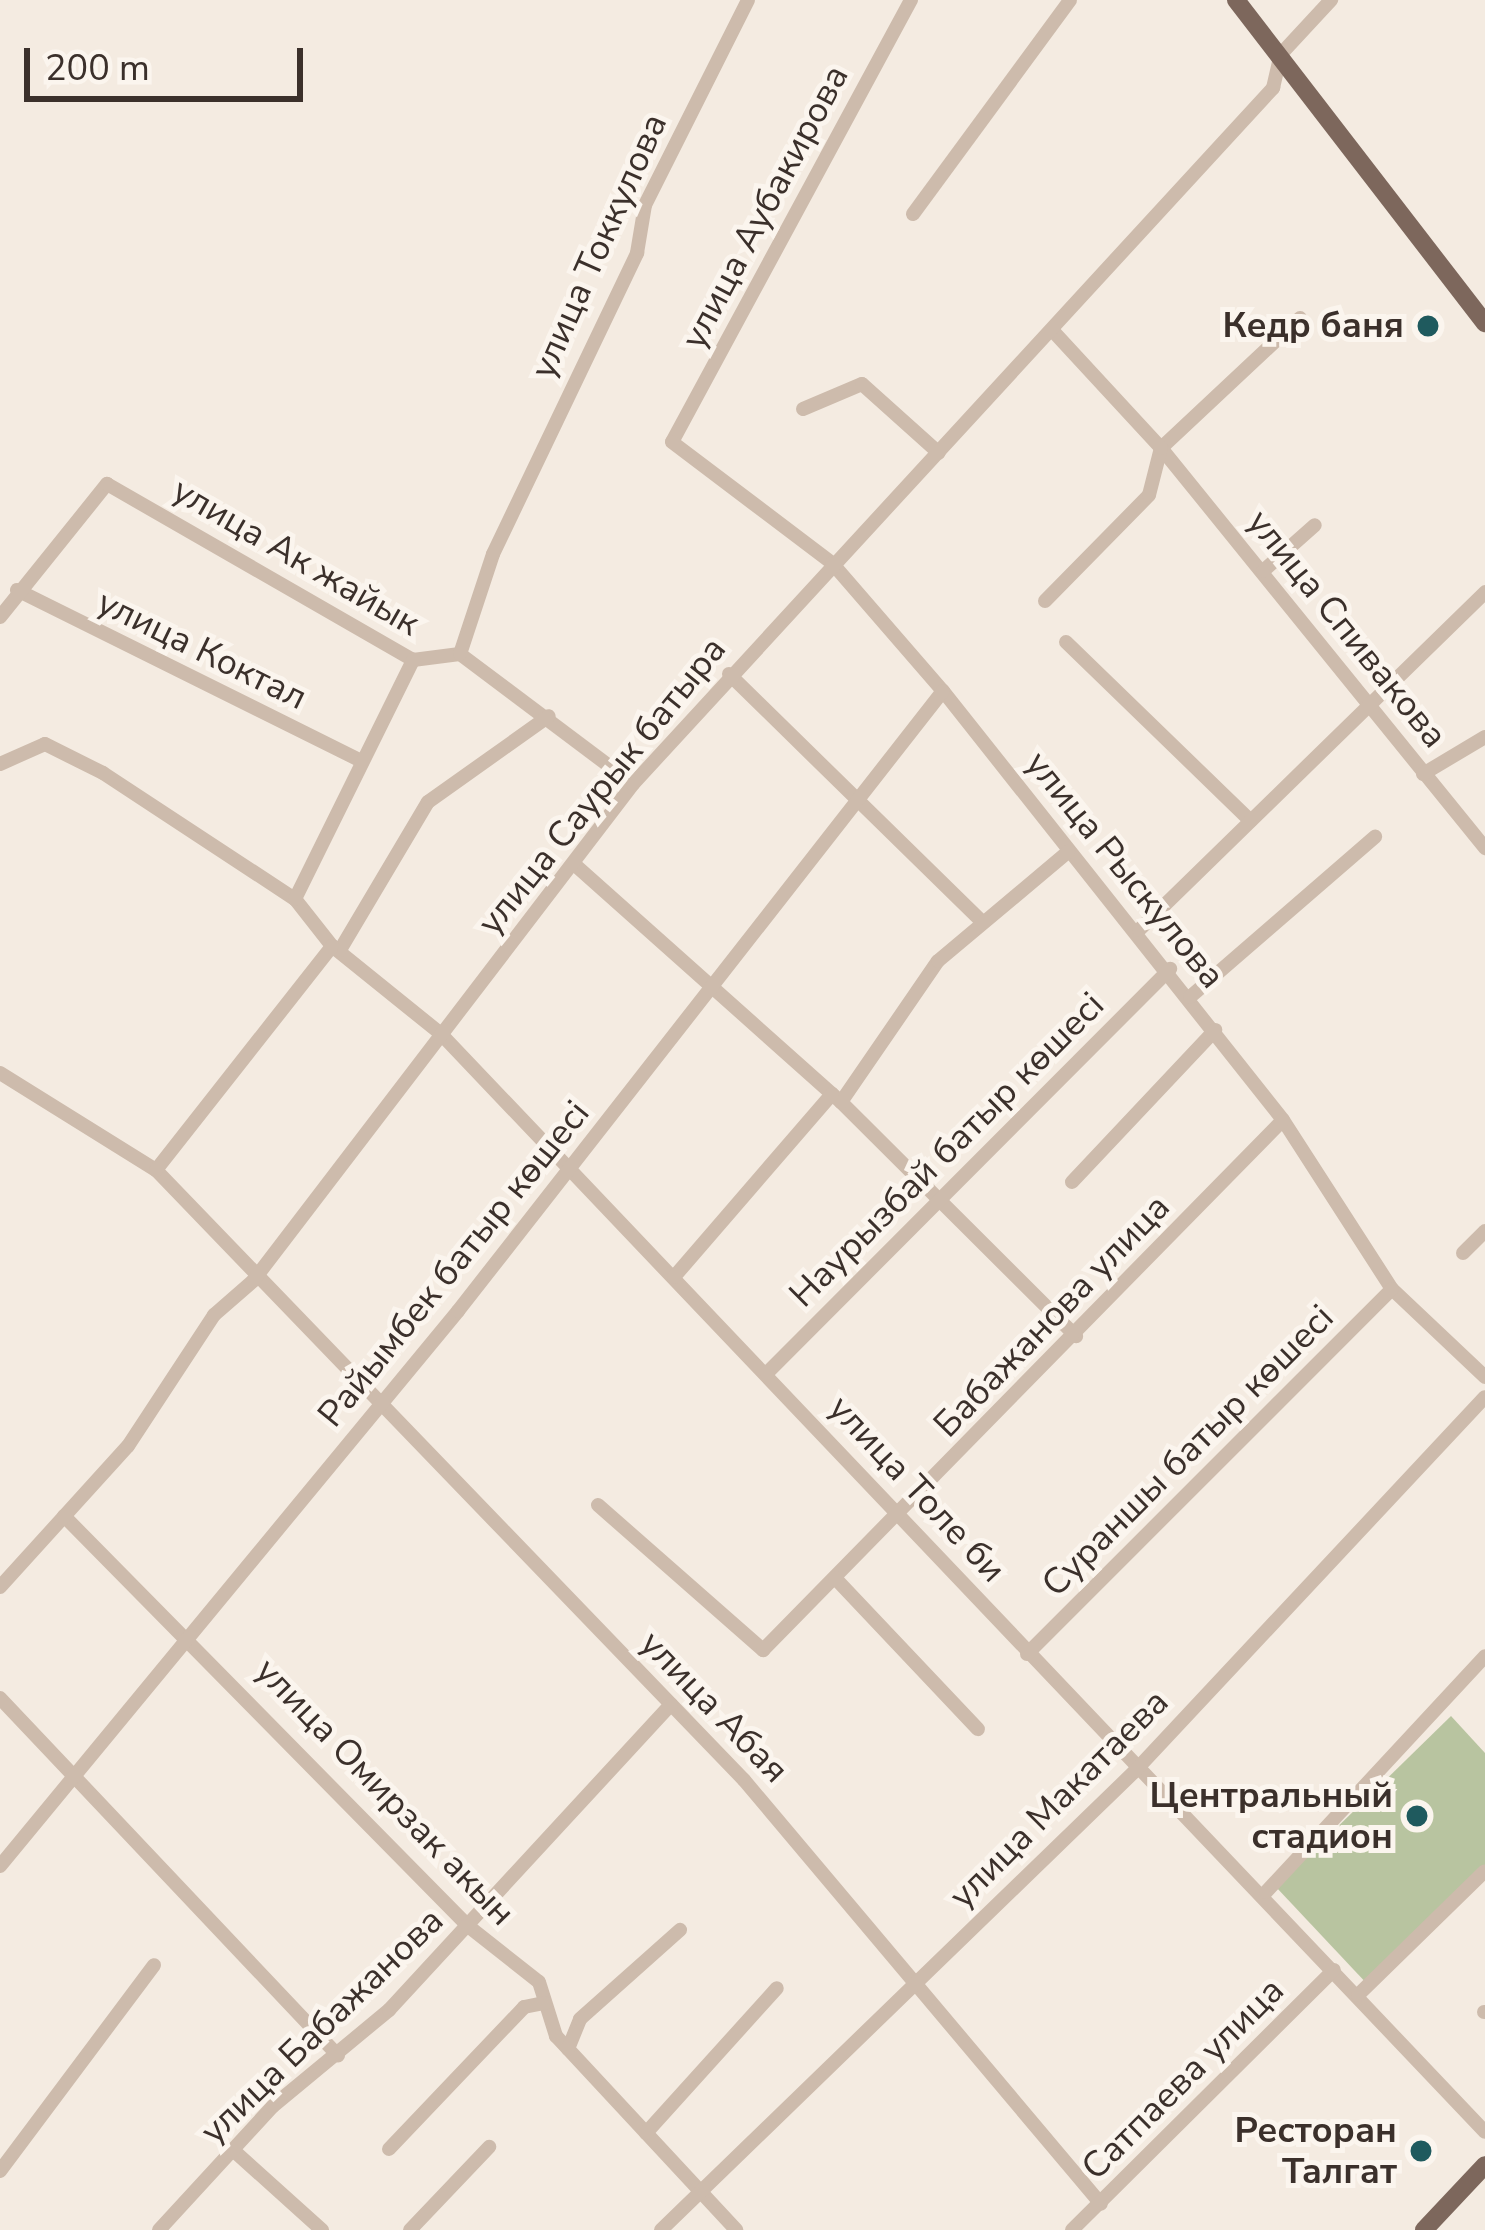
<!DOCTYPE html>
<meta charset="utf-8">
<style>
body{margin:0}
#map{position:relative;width:1485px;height:2230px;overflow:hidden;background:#f4ebe1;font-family:"Nunito Sans",sans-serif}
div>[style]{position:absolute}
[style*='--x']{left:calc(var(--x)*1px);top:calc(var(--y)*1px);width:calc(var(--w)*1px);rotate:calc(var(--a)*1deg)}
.green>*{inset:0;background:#b8c4a0}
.minor>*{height:14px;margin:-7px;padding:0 7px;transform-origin:7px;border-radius:7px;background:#cdbbac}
.major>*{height:18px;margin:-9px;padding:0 9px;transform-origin:9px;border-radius:9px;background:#7d675c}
.dots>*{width:33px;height:33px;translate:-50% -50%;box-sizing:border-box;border:6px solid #fbf5ee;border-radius:50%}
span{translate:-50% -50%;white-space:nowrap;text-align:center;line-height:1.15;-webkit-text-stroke:10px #fbf5ee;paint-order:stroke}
.street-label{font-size:36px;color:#3b302b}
.poi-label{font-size:36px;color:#3b302b;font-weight:700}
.right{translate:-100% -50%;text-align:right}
.scale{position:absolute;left:24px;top:48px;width:279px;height:54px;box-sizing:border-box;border:6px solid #3b302b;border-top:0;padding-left:15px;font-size:36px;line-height:42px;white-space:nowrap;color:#3b302b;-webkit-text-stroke:9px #fbf5ee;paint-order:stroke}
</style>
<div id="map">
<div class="green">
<i style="clip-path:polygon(1451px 1716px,1485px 1753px,1485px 1879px,1370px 1987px,1276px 1887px)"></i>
</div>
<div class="minor">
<i style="--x:911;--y:0;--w:502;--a:118.4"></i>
<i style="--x:672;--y:442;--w:201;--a:37.1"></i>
<i style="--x:832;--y:563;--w:169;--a:49.1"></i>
<i style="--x:943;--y:691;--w:547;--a:51.6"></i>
<i style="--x:1283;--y:1120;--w:201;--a:57.2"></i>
<i style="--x:1392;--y:1289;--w:128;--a:43.4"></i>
<i style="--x:913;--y:214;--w:265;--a:-53.7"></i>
<i style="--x:1300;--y:318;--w:190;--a:136.9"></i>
<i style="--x:1161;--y:448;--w:515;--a:50.99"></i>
<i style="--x:803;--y:409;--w:64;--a:-23"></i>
<i style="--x:862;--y:384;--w:103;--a:41.9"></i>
<i style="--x:1263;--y:571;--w:69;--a:-41.5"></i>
<i style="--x:17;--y:590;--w:385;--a:26.4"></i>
<i style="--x:1045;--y:601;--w:148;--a:-45.5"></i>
<i style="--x:1149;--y:495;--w:49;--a:-75.7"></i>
<i style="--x:1161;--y:448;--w:159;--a:-132.7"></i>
<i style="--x:0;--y:617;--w:171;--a:-51.2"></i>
<i style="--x:107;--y:484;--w:353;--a:29.9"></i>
<i style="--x:413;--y:660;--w:47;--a:-7.3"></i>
<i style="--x:460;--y:654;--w:216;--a:36.9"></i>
<i style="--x:1066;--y:642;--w:257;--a:44.1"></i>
<i style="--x:460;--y:654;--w:105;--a:-71.7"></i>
<i style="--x:493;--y:554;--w:334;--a:-64.4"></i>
<i style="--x:637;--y:253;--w:49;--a:-80.5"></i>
<i style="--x:645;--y:205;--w:229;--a:-63.3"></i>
<i style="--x:729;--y:674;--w:351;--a:44.4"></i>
<i style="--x:0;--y:764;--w:49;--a:-24"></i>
<i style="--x:45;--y:744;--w:65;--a:26.6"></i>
<i style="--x:103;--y:773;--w:230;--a:33.3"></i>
<i style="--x:295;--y:899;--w:60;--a:51.8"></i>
<i style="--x:332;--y:946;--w:140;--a:38.9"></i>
<i style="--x:441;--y:1034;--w:1515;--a:46.44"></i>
<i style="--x:1423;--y:774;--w:72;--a:-30.8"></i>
<i style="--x:574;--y:864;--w:358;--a:41.7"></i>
<i style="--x:841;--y:1102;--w:332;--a:44.9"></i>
<i style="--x:295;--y:899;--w:267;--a:-63.7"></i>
<i style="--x:1139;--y:930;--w:484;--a:-44.3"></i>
<i style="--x:340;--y:950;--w:172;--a:-59.3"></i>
<i style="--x:428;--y:802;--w:148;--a:-35.4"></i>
<i style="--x:1190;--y:997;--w:245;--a:-40.9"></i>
<i style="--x:0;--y:1073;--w:184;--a:31.9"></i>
<i style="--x:156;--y:1170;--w:847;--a:46.05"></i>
<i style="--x:744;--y:1780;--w:554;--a:49.9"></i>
<i style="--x:841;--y:1102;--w:171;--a:-55.5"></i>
<i style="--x:938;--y:961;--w:170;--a:-40"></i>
<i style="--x:156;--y:1170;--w:285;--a:-51.8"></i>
<i style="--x:1072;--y:1182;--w:209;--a:-46.7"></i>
<i style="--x:1463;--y:1253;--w:31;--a:-45"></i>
<i style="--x:674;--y:1277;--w:242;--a:-49.2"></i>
<i style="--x:767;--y:1373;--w:571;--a:-45.07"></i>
<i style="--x:598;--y:1505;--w:220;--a:41.3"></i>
<i style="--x:763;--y:1650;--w:742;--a:-45.55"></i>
<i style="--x:64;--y:1516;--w:576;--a:45.42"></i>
<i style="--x:468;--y:1926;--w:90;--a:38.3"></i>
<i style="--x:539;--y:1982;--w:57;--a:72.5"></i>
<i style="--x:556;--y:2036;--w:265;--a:47.1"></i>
<i style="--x:835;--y:1578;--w:208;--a:46.6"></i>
<i style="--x:0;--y:1587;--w:190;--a:-47.8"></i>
<i style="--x:128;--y:1446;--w:157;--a:-56.7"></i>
<i style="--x:214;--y:1315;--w:52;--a:-41.1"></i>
<i style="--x:253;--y:1281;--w:626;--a:-52.6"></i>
<i style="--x:633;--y:784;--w:946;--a:-47.4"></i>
<i style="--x:1273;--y:88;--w:35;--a:-77"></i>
<i style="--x:1281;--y:54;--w:74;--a:-47.2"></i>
<i style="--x:1027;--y:1654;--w:516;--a:-45"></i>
<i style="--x:0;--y:1698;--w:492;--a:46.6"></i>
<i style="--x:0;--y:1866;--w:720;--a:-50.47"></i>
<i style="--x:458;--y:1311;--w:787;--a:-51.97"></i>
<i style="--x:1266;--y:1892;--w:322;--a:-47.1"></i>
<i style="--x:1358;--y:1995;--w:177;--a:-44.3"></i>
<i style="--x:1484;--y:2012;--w:1;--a:0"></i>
<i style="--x:568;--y:2049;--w:32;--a:-68"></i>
<i style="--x:580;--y:2019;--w:134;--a:-41.7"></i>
<i style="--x:646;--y:2133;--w:195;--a:-47.9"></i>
<i style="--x:389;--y:2149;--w:196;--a:-46.4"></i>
<i style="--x:524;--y:2007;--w:21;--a:-11"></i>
<i style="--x:233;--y:2150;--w:120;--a:42"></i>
<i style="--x:0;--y:2171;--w:257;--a:-53.2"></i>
<i style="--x:159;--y:2230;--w:168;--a:-47.4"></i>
<i style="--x:273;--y:2106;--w:151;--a:-39.6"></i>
<i style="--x:389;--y:2010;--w:416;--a:-47.3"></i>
<i style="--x:410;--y:2230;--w:115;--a:-46.4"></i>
<i style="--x:661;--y:2230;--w:660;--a:-44.08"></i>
<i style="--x:1135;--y:1771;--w:512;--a:-46.9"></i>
<i style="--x:1072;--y:2230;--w:369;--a:-44.8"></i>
</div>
<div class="major">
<i style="--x:1236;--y:0;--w:408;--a:52.4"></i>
<i style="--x:1424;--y:2230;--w:89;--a:-46.8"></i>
</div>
<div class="dots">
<i style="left:1428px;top:326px;background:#1f5a5e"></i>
<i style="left:1417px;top:1816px;background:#1f5a5e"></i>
<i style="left:1421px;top:2151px;background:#1f5a5e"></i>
</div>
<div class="street-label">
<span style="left:765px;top:207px;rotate:-62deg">улица Аубакирова</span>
<span style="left:599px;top:246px;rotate:-66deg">улица Токкулова</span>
<span style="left:296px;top:557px;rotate:30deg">улица Ак жайык</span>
<span style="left:1347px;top:629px;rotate:51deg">улица Спивакова</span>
<span style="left:202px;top:650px;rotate:26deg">улица Коктал</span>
<span style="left:602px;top:786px;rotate:-51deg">улица Саурык батыра</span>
<span style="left:1125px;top:870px;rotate:51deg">улица Рыскулова</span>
<span style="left:947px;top:1150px;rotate:-45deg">Наурызбай батыр көшесі</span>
<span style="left:454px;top:1264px;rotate:-51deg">Райымбек батыр көшесі</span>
<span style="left:1052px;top:1316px;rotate:-46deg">Бабажанова улица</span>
<span style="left:1188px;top:1451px;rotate:-45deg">Сураншы батыр көшесі</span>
<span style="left:917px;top:1489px;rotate:47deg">улица Толе би</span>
<span style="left:714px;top:1707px;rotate:46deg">улица Абая</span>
<span style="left:385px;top:1792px;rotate:46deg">улица Омирзак акын</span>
<span style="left:1059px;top:1799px;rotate:-45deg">улица Макатаева</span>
<span style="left:322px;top:2026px;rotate:-44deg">улица Бабажанова</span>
<span style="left:1183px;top:2079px;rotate:-45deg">Сатпаева улица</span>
</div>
<div class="poi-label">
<span class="right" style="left:1404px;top:326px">Кедр баня</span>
<span class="right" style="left:1393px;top:1816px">Центральный<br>стадион</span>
<span class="right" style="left:1397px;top:2151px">Ресторан<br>Талгат</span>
</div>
<div class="scale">200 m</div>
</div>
